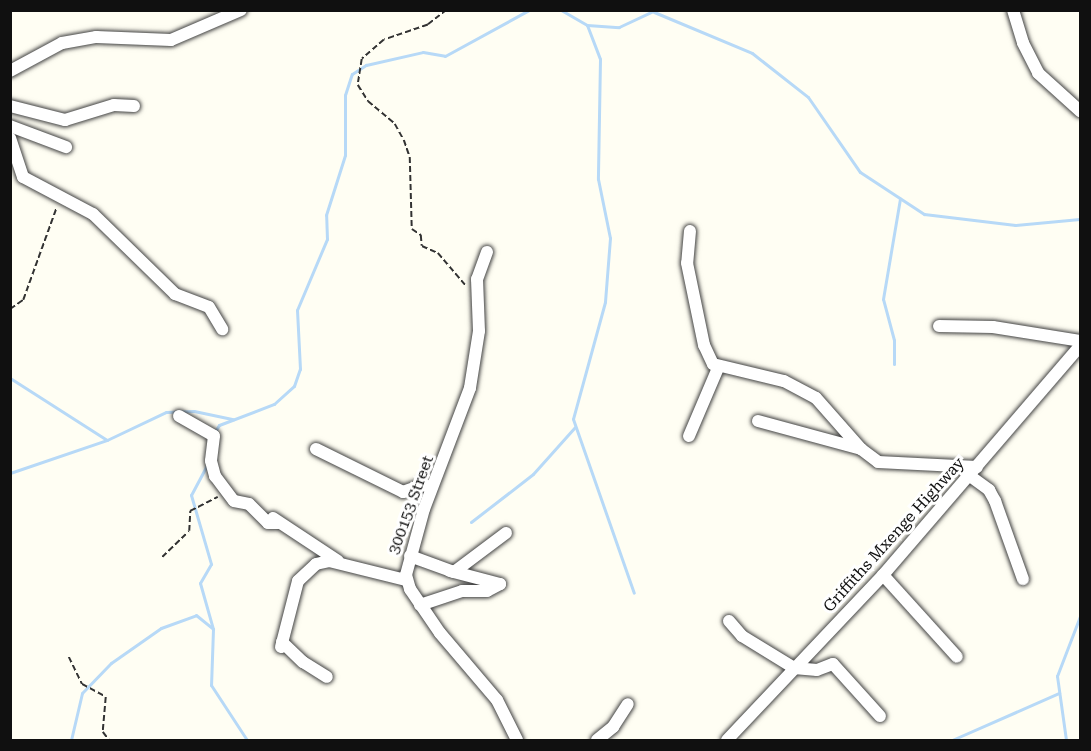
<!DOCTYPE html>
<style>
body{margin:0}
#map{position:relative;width:1091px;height:751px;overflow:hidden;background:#fffef3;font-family:"Roboto Serif",serif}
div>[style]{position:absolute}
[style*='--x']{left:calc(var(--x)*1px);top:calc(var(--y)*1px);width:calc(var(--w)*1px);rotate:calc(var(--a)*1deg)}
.stream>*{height:3px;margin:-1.5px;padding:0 1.5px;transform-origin:1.5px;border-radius:1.5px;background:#b7d9f7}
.path>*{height:1.5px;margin-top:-0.75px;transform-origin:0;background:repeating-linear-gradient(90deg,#323232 0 6px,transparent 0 9px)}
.roads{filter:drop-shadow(0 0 2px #434343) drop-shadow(0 0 2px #434343)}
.minor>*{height:12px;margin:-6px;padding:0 6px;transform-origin:6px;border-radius:6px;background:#fff}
span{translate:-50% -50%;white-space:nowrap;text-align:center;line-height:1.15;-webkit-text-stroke:6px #fff;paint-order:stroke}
.street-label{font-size:16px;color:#101010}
.frame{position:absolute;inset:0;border:12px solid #101010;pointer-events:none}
</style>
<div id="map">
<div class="stream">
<i style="--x:561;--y:10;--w:30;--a:30"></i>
<i style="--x:587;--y:25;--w:32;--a:4"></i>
<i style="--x:619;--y:27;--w:38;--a:-25"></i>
<i style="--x:654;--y:12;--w:106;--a:22.7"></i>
<i style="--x:752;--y:53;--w:71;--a:38.2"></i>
<i style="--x:808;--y:97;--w:91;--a:55.3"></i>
<i style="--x:860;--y:172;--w:77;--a:33.3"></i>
<i style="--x:924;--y:214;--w:92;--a:6.9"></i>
<i style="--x:1015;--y:225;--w:65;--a:-5.3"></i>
<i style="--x:587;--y:25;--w:36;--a:69"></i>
<i style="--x:600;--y:59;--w:120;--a:91"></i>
<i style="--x:598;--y:179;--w:60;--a:78.5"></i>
<i style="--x:610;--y:238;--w:64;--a:94.5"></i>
<i style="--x:605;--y:302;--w:121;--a:105.3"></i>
<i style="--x:573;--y:419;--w:184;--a:70.7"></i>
<i style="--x:894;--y:364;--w:24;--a:-90"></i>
<i style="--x:894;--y:340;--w:42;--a:-105"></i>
<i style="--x:883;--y:299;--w:102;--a:-80.4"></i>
<i style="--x:10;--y:378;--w:115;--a:32.6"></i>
<i style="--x:214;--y:433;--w:9;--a:-58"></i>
<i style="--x:219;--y:425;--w:59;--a:-20.9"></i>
<i style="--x:274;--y:404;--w:27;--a:-42"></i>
<i style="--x:294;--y:386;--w:18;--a:-71"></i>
<i style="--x:300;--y:369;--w:59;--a:-92.9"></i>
<i style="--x:297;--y:310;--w:77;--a:-67.1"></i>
<i style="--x:327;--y:239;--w:24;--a:-92"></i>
<i style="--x:326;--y:215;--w:63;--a:-72.4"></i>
<i style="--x:345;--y:155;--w:60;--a:-90"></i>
<i style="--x:345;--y:95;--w:22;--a:-72"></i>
<i style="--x:352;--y:74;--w:17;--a:-33"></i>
<i style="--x:366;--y:65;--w:58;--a:-12.8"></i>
<i style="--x:423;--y:52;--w:22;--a:10"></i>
<i style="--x:445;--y:56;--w:96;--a:-28.7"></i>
<i style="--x:207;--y:465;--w:34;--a:118"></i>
<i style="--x:191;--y:495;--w:72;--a:73.8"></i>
<i style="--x:211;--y:564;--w:22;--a:120"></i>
<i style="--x:200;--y:583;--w:48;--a:74.2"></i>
<i style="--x:213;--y:629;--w:56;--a:92"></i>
<i style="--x:211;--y:685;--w:66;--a:56.8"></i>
<i style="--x:10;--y:473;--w:102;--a:-18.8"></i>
<i style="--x:107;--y:440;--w:65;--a:-25.4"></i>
<i style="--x:166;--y:412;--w:28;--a:-2"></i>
<i style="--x:194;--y:411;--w:40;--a:12"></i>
<i style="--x:471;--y:522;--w:78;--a:-37.7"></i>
<i style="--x:533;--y:474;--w:63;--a:-48.2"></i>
<i style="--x:71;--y:740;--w:48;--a:-76.8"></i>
<i style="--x:82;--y:693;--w:42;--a:-46"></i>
<i style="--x:111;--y:663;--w:61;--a:-35"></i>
<i style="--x:161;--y:628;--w:37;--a:-20"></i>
<i style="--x:196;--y:615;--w:22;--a:39"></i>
<i style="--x:952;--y:740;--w:117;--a:-23.7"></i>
<i style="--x:1066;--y:740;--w:65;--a:-98"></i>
<i style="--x:1057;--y:676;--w:64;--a:-69"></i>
</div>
<div class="path">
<i style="--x:447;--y:10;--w:24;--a:142"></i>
<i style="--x:428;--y:25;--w:46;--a:161.2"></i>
<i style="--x:384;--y:40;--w:29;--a:139"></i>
<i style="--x:362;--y:59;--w:26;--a:99"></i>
<i style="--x:358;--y:85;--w:19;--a:58"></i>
<i style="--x:368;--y:101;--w:35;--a:40"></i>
<i style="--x:395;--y:124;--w:18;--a:61"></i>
<i style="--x:404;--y:140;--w:18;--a:71"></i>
<i style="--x:410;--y:157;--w:72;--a:88.4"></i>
<i style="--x:412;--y:229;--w:11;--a:34"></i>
<i style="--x:421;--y:235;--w:11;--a:85"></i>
<i style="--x:422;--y:246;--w:17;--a:24"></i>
<i style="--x:438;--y:253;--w:45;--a:49.5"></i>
<i style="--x:10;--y:309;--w:16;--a:-35"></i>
<i style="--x:23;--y:300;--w:97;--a:-70.1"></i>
<i style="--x:162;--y:557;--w:37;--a:-44"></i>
<i style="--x:189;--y:531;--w:20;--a:-87"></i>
<i style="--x:190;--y:511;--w:31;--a:-27"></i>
<i style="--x:69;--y:657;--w:30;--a:64"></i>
<i style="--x:82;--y:684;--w:27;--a:28"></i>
<i style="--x:106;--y:697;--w:35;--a:95"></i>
<i style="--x:103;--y:732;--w:10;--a:53"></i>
</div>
<div class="roads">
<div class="minor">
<i style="--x:1013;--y:10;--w:34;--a:73"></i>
<i style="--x:1023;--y:43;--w:34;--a:63"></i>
<i style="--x:1038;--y:73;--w:57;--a:42.1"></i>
<i style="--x:10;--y:71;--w:59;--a:-28.3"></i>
<i style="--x:62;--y:43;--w:35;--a:-10"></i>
<i style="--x:96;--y:37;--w:75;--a:2.3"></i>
<i style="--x:171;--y:40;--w:76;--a:-23.2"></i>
<i style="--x:10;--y:106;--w:57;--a:14.3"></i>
<i style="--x:65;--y:120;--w:51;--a:-17"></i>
<i style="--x:114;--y:105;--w:20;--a:3"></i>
<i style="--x:10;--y:126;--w:60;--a:20.6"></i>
<i style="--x:10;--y:138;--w:41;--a:71.6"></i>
<i style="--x:23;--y:177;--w:79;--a:27.9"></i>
<i style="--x:93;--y:214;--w:115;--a:44.3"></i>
<i style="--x:175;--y:294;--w:36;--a:21"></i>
<i style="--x:209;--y:307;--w:26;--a:59"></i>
<i style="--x:690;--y:231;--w:32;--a:95"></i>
<i style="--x:687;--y:263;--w:84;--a:78.3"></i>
<i style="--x:704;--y:345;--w:21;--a:65"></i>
<i style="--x:713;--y:364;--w:73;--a:13.5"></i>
<i style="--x:784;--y:381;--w:36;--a:28"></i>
<i style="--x:816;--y:398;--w:68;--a:48.6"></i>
<i style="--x:861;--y:449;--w:21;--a:37"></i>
<i style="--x:878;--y:462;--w:99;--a:2.9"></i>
<i style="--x:487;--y:252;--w:29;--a:110"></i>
<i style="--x:477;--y:279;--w:52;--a:87.8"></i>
<i style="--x:479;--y:331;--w:58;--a:99"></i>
<i style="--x:470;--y:388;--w:129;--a:110.8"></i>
<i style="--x:424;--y:509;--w:68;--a:105.3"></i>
<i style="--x:406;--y:575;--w:15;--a:74"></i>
<i style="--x:410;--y:589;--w:53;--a:55.7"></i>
<i style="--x:440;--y:633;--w:88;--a:49.6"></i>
<i style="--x:497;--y:700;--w:45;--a:63.4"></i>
<i style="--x:939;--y:326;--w:54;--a:1.1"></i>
<i style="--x:993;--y:327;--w:88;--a:9.1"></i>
<i style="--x:179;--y:416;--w:40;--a:29.7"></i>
<i style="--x:214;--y:436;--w:25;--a:97"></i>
<i style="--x:211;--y:461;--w:16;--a:75"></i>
<i style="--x:215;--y:476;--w:31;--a:53"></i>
<i style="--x:234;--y:501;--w:15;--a:11"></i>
<i style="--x:249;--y:504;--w:27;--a:45"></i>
<i style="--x:268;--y:523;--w:11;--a:0"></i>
<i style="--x:758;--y:421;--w:107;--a:15.2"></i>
<i style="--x:689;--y:436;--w:74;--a:-66.9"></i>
<i style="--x:316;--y:449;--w:97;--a:26.3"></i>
<i style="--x:403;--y:492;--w:20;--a:-20"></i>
<i style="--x:422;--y:485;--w:10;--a:11"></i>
<i style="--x:970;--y:476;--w:24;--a:36"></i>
<i style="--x:989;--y:490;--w:13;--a:61"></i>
<i style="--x:995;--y:501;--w:83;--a:70.3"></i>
<i style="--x:273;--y:518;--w:78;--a:33.5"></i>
<i style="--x:410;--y:556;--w:47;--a:20"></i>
<i style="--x:454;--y:572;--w:65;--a:-36.9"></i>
<i style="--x:883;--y:575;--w:110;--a:47.9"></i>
<i style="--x:420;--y:605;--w:44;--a:-18.4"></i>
<i style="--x:462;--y:591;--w:25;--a:0"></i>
<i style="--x:487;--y:591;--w:15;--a:-28"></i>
<i style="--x:500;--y:584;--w:52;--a:-165.4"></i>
<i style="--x:729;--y:621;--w:20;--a:49"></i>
<i style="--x:742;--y:636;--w:61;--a:31.6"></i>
<i style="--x:794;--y:668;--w:23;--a:5"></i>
<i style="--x:817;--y:670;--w:17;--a:-21"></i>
<i style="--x:833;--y:664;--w:70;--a:47.9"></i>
<i style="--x:282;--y:642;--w:29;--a:44"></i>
<i style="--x:303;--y:662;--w:28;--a:32"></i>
<i style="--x:281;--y:647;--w:68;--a:-75.6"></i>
<i style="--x:298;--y:581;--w:25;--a:-43"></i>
<i style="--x:316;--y:564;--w:13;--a:-13"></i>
<i style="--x:329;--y:561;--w:79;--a:13.9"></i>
<i style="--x:597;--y:740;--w:21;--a:-39"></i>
<i style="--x:613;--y:727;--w:27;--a:-57"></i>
<i style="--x:727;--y:740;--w:227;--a:-46.6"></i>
<i style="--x:883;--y:575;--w:302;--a:-49.3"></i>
</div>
</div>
<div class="street-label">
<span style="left:411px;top:505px;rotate:-70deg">300153 Street</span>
<span style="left:894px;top:535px;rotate:-48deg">Griffiths Mxenge Highway</span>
</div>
<div class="frame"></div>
</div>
